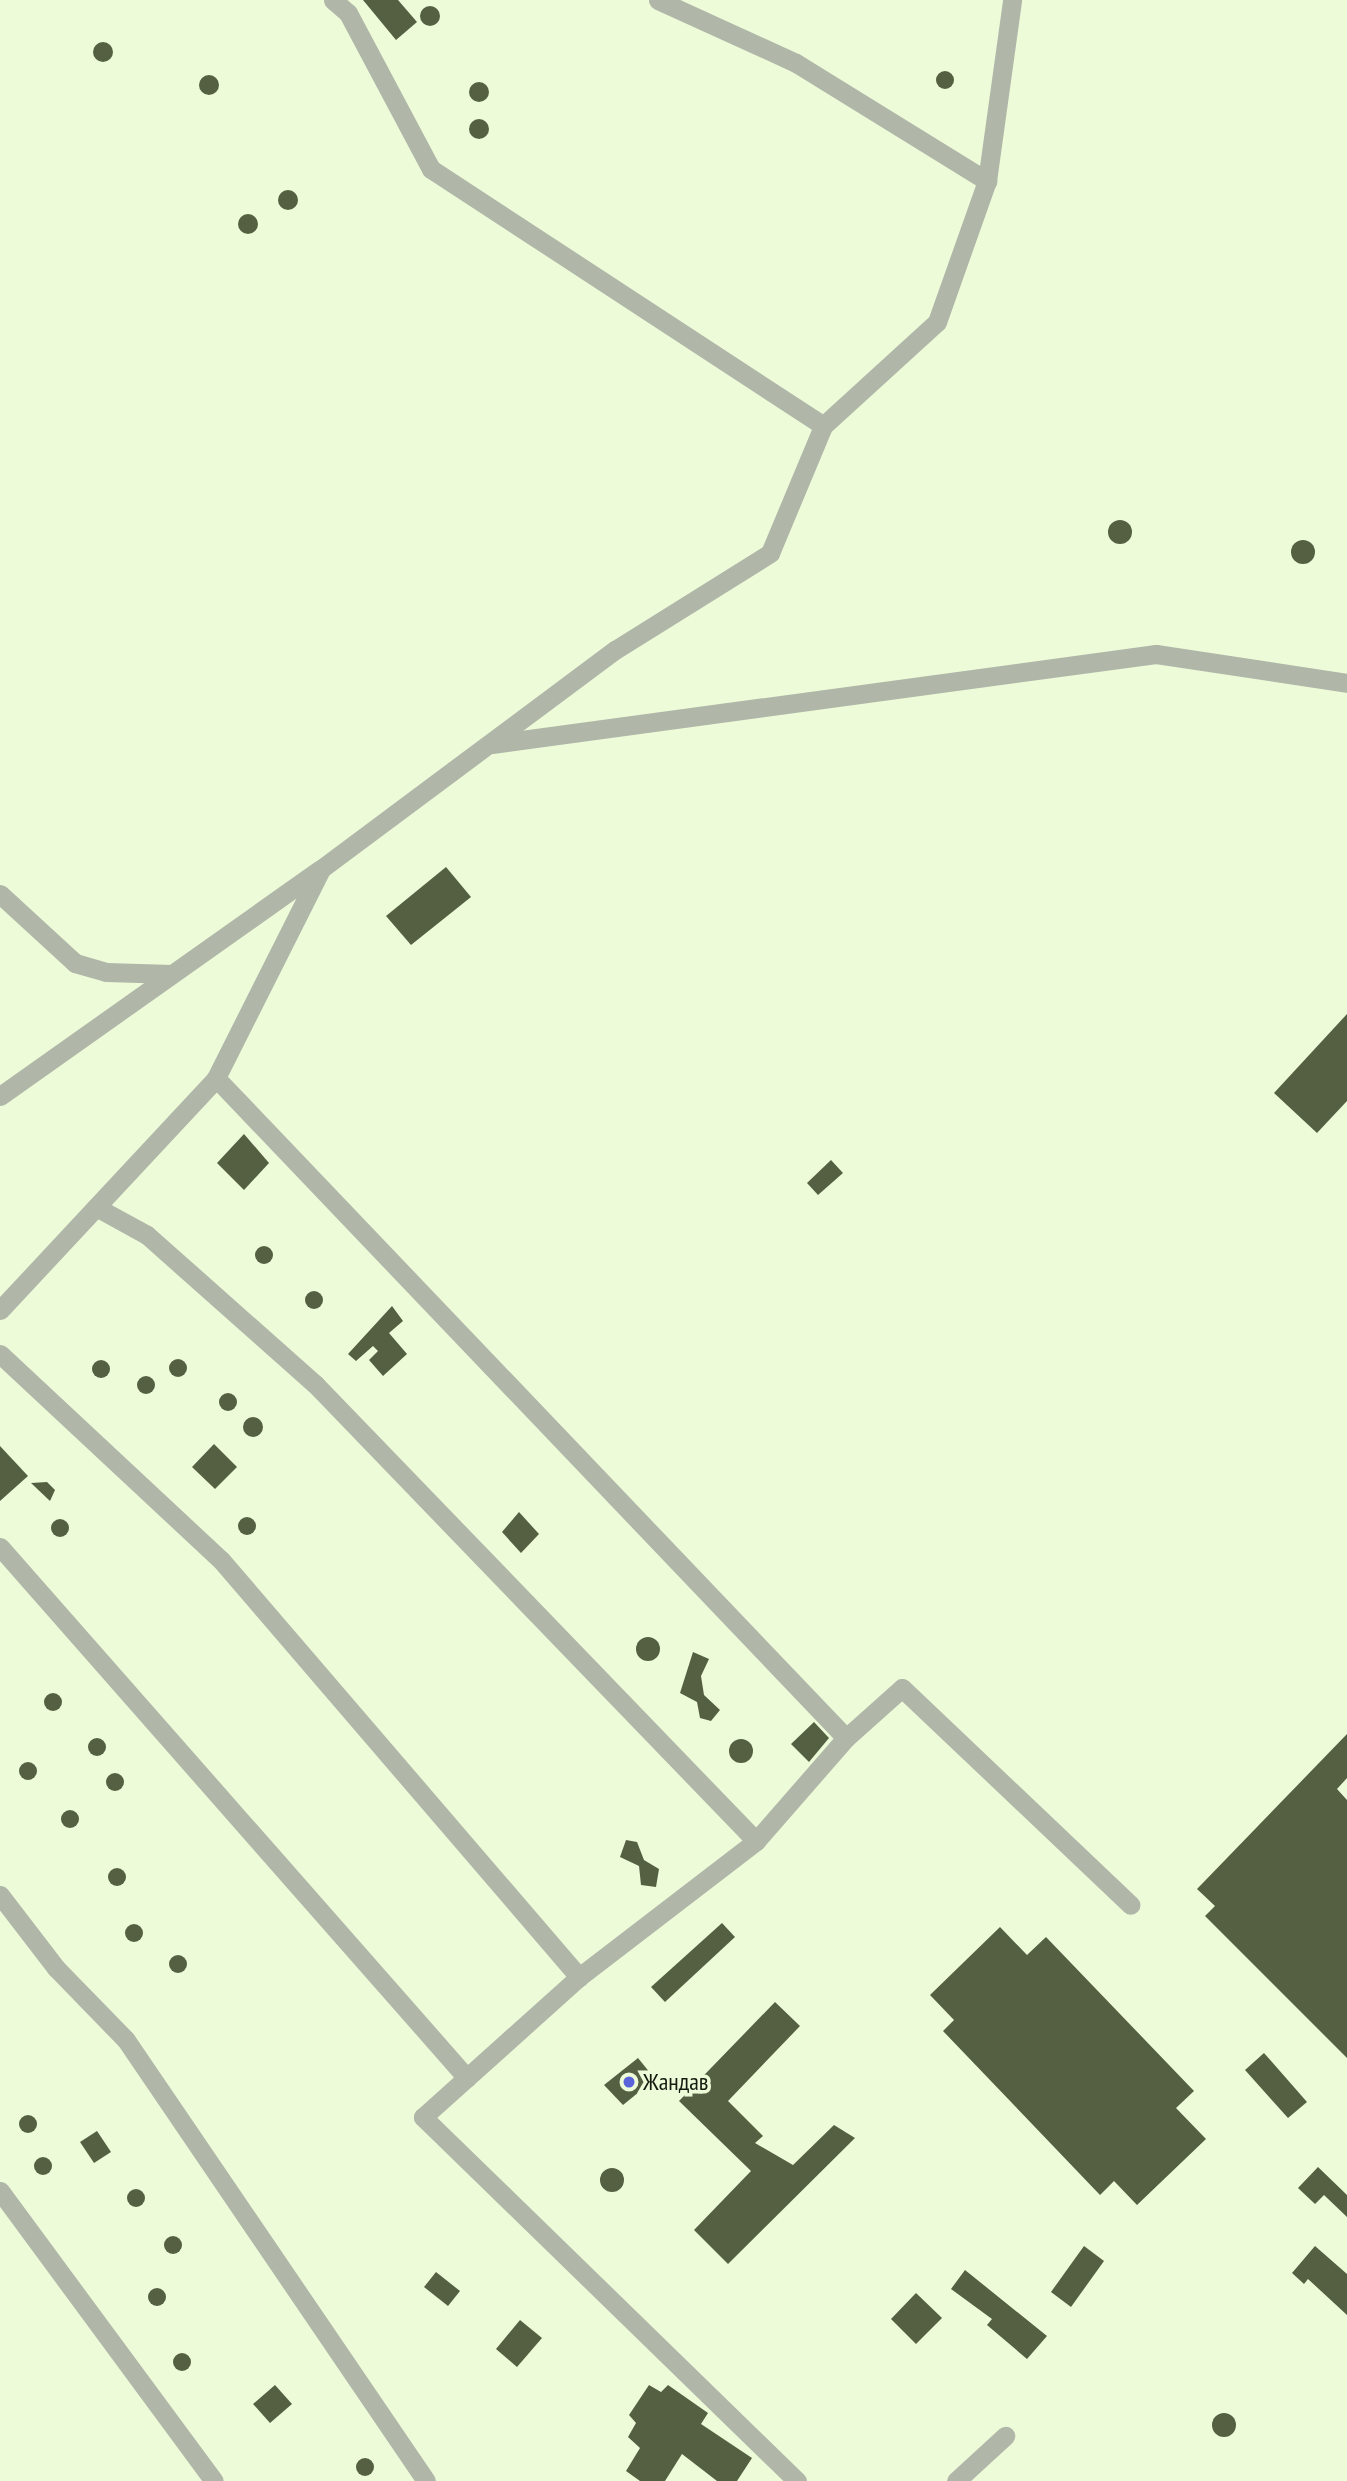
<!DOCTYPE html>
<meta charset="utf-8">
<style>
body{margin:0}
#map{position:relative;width:1347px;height:2481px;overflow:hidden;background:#edfbd9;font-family:"PT Sans Narrow",sans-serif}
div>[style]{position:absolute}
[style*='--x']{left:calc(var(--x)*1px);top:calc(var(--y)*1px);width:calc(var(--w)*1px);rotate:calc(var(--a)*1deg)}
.building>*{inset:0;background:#556043}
.round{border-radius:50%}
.minor>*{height:19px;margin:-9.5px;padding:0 9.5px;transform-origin:9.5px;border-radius:9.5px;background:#b0b6a8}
.dots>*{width:19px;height:19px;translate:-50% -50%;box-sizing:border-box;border:4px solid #edfbd9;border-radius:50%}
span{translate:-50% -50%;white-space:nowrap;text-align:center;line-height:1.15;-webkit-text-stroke:7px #edfbd9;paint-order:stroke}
.poi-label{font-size:24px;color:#161b0f}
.left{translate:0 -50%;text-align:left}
</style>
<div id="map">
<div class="building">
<i style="clip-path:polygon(363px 0,398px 0,417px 22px,396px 40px)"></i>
<i class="round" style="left:420px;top:6px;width:20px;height:20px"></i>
<i class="round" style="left:93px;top:42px;width:20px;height:20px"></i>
<i class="round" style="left:936px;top:71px;width:18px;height:18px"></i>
<i class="round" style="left:199px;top:75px;width:20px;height:20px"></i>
<i class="round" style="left:469px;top:82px;width:20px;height:20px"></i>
<i class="round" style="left:469px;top:119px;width:20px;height:20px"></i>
<i class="round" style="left:278px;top:190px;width:20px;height:20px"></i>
<i class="round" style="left:238px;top:214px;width:20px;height:20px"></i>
<i class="round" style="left:1108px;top:520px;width:24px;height:24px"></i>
<i class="round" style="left:1291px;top:540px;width:24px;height:24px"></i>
<i style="clip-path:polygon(446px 867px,471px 897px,411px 945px,386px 916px)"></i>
<i style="clip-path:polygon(1347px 1014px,1347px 1101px,1317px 1133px,1274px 1093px)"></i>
<i style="clip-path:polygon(244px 1134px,269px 1163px,244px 1190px,217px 1163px)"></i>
<i style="clip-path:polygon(831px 1160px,843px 1173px,818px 1195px,807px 1183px)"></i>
<i class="round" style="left:255px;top:1246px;width:18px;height:18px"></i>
<i class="round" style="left:305px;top:1291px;width:18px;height:18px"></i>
<i style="clip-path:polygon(392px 1306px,403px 1321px,389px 1333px,407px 1354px,383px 1376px,369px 1360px,378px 1351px,373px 1346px,356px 1361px,348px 1354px)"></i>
<i class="round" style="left:169px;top:1359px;width:18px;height:18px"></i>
<i class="round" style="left:92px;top:1360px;width:18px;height:18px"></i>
<i class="round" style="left:137px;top:1376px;width:18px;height:18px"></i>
<i class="round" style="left:219px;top:1393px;width:18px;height:18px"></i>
<i class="round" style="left:243px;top:1417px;width:20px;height:20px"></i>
<i style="clip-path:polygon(214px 1444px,237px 1467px,215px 1489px,192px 1467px)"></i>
<i style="clip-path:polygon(0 1446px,28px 1476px,0 1501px)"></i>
<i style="clip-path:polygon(47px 1482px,55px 1490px,50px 1501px,31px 1483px)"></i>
<i style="clip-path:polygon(519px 1512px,539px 1534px,521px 1553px,502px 1532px)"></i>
<i class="round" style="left:238px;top:1517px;width:18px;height:18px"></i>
<i class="round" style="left:51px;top:1519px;width:18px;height:18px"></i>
<i class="round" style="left:636px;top:1637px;width:24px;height:24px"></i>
<i style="clip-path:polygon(693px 1652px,709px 1659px,701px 1676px,704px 1695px,720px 1710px,711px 1721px,700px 1718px,697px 1702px,680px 1693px)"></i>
<i class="round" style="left:44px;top:1693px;width:18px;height:18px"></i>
<i style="clip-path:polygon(814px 1722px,829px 1738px,809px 1762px,791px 1744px)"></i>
<i style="clip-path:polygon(1347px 1734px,1347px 1778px,1337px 1789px,1347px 1800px,1347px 2058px,1205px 1916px,1215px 1906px,1197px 1889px)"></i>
<i class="round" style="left:88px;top:1738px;width:18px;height:18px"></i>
<i class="round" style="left:729px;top:1739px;width:24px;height:24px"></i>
<i class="round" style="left:19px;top:1762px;width:18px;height:18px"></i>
<i class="round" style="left:106px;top:1773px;width:18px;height:18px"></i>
<i class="round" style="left:61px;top:1810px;width:18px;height:18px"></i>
<i style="clip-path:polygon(626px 1840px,637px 1842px,644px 1860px,659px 1869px,656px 1887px,641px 1885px,639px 1866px,620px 1857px)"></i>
<i class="round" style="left:108px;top:1868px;width:18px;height:18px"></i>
<i style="clip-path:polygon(722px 1923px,735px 1937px,665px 2002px,651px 1987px)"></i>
<i class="round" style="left:125px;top:1924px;width:18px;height:18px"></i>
<i style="clip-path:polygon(1000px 1927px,1027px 1955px,1046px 1937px,1194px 2091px,1176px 2108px,1206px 2139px,1137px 2205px,1114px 2181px,1100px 2195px,943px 2031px,954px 2020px,930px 1995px)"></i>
<i class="round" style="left:169px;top:1955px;width:18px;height:18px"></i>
<i style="clip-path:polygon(775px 2002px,800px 2026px,728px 2101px,763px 2136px,755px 2143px,793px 2165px,834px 2125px,855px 2138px,728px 2264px,694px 2230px,751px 2171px,679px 2101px)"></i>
<i style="clip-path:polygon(1264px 2053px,1307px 2102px,1288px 2118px,1245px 2070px)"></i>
<i style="clip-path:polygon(638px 2058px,655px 2079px,623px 2105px,604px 2085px)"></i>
<i class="round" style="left:19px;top:2115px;width:18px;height:18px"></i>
<i style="clip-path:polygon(97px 2131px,111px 2152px,94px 2163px,80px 2142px)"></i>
<i class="round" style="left:34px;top:2157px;width:18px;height:18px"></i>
<i style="clip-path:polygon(1318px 2167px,1347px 2195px,1347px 2217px,1324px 2195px,1315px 2204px,1298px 2188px)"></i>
<i class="round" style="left:600px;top:2168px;width:24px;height:24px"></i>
<i class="round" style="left:127px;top:2189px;width:18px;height:18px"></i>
<i class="round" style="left:164px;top:2236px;width:18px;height:18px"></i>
<i style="clip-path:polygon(1084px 2246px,1104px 2261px,1071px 2307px,1051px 2292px)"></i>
<i style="clip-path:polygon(1315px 2246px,1347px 2274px,1347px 2315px,1308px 2279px,1304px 2284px,1292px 2273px)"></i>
<i style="clip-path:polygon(965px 2270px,1047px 2336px,1027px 2359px,987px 2325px,992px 2319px,951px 2289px)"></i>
<i style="clip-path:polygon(436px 2272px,460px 2291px,448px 2306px,424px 2287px)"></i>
<i class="round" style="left:148px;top:2288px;width:18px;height:18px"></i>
<i style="clip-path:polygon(916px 2293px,942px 2318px,916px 2344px,891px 2319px)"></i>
<i style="clip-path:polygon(520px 2320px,542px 2338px,517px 2367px,496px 2349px)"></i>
<i class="round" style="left:173px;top:2353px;width:18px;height:18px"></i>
<i style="clip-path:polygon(275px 2385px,292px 2404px,270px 2423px,253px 2404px)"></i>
<i style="clip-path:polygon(649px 2385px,661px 2392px,668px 2385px,708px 2413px,701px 2424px,752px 2458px,737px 2481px,717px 2481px,682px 2454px,665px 2481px,640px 2481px,626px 2471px,640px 2448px,628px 2437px,636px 2423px,629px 2415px)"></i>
<i class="round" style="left:1212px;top:2413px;width:24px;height:24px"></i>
<i class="round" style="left:356px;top:2458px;width:18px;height:18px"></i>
</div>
<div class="minor">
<i style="--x:333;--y:0;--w:20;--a:41"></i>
<i style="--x:348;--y:13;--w:177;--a:62"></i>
<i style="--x:431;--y:169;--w:469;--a:33.2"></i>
<i style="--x:658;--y:0;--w:152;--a:24.5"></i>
<i style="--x:796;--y:63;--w:225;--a:31.7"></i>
<i style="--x:492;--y:744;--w:670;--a:-7.72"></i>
<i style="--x:1156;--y:654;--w:193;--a:8.6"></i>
<i style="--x:0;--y:894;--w:102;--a:42.6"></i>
<i style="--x:75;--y:963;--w:32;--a:16"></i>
<i style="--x:106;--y:972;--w:66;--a:1.7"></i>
<i style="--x:216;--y:1078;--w:912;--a:46.33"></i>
<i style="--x:0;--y:1096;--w:391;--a:-35.3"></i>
<i style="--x:96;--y:1207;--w:58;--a:28.8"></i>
<i style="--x:147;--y:1235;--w:225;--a:41.6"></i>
<i style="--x:315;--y:1384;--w:635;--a:46.02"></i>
<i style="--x:0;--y:1310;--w:317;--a:-47"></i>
<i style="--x:216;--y:1078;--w:234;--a:-63.3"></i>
<i style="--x:321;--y:869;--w:367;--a:-36.7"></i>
<i style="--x:615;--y:650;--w:183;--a:-32"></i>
<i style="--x:770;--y:553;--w:138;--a:-67.3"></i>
<i style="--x:823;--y:426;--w:154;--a:-42.4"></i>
<i style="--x:937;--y:322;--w:150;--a:-70.5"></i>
<i style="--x:987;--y:181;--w:183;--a:-82.1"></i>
<i style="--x:0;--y:1354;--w:302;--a:43"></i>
<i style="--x:221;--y:1560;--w:550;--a:49.35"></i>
<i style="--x:0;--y:1547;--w:707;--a:48.67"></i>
<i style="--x:0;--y:1895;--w:92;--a:52.5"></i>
<i style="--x:56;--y:1968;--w:100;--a:45.8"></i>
<i style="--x:126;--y:2040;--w:533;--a:55.77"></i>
<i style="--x:0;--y:2191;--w:360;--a:53.6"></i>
<i style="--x:797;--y:2481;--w:522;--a:-135.78"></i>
<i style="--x:423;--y:2117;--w:210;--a:-41.9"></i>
<i style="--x:579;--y:1977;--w:223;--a:-37.5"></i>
<i style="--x:756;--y:1841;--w:137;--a:-48.9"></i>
<i style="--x:846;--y:1738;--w:75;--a:-41.8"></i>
<i style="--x:902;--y:1688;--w:315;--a:43.5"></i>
<i style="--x:956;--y:2481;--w:67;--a:-42.6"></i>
</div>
<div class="dots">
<i style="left:629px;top:2082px;background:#5a63da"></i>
</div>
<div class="poi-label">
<span class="left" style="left:643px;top:2082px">Жандав</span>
</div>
</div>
